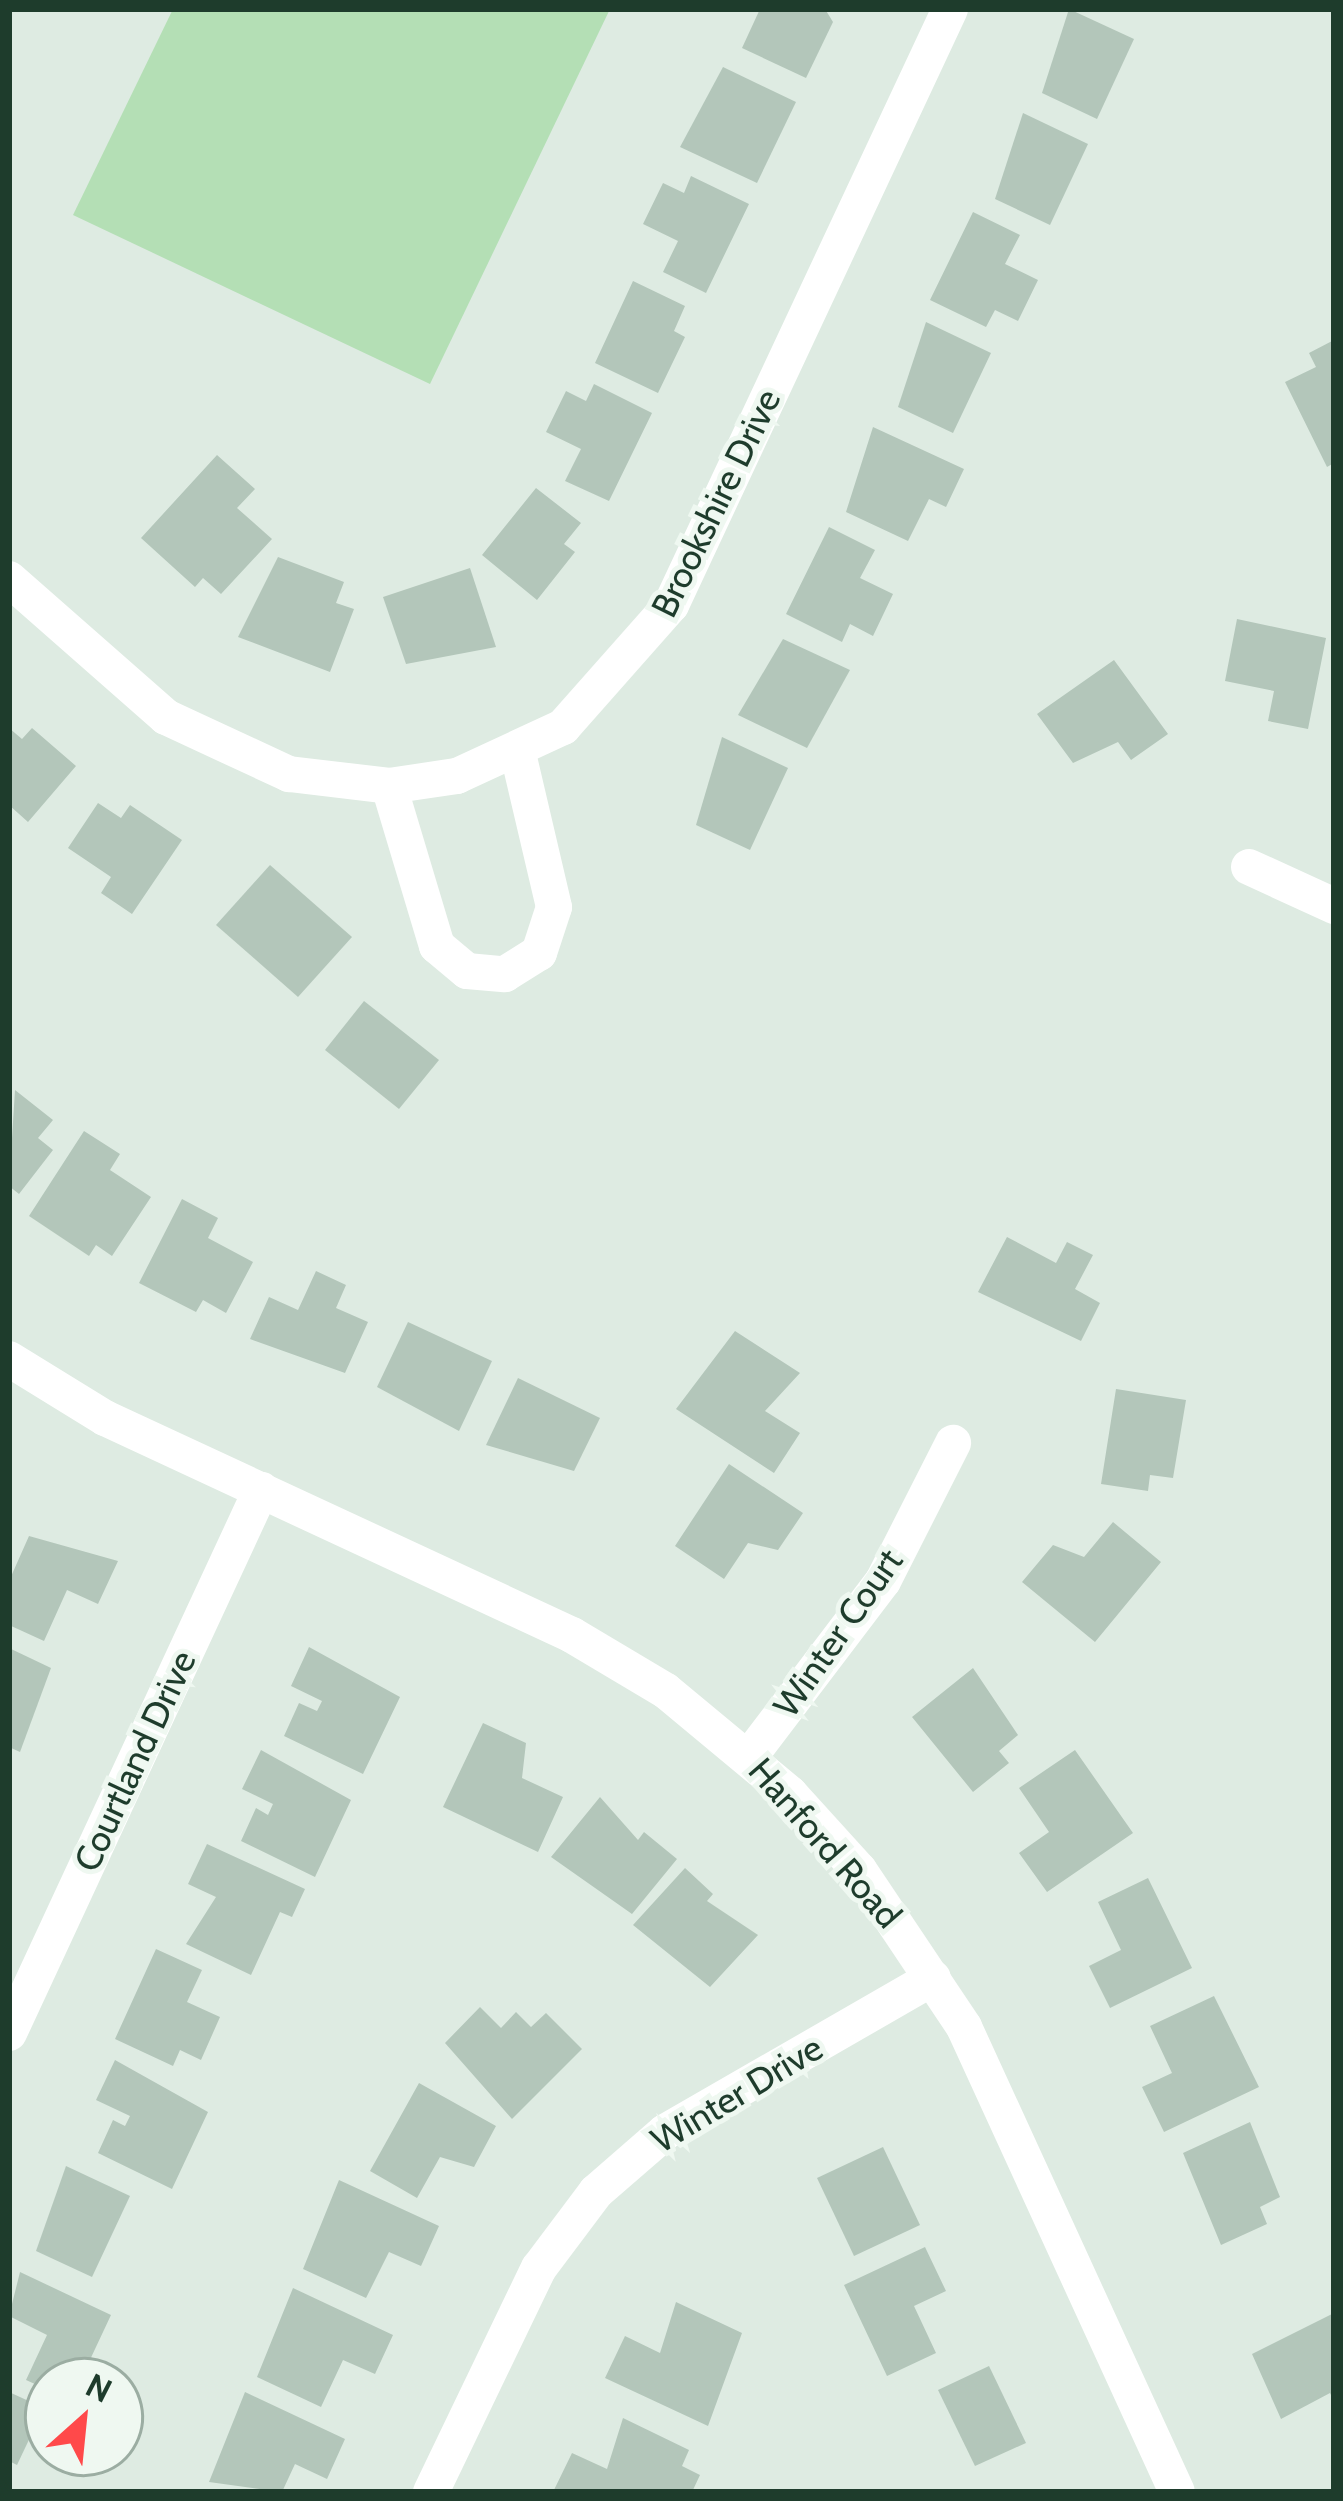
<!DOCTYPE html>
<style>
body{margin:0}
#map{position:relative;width:1343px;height:2501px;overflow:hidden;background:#deebe2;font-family:Cabin,sans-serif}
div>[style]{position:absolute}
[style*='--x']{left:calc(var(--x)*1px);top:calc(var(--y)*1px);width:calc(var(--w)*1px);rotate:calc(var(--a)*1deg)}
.green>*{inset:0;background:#b4dfb5}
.building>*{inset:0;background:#b3c6ba}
.minor>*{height:36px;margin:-18px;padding:0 18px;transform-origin:18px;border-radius:18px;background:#fff}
span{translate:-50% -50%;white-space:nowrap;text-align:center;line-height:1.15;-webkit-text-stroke:10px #eff8f1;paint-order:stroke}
.street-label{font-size:36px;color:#1e3c2c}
.frame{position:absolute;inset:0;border:12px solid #1e3c2c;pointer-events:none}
.north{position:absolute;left:24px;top:2357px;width:120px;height:120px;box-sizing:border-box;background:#eff8f1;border:3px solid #9bada2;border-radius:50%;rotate:27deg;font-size:33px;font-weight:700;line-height:48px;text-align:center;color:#1e3c2c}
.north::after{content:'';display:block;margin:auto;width:42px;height:54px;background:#ff494a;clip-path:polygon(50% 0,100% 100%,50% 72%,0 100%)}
</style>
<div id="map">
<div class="green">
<i style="clip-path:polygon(173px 9px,610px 9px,430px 384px,73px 215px)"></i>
</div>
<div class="building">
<i style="clip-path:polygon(760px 9px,825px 9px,833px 22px,806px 78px,742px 48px)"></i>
<i style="clip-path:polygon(1069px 9px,1134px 39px,1097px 119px,1042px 93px)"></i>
<i style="clip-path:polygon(723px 67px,796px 102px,757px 183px,680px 147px)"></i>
<i style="clip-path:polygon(1023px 113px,1088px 144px,1050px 225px,995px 199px)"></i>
<i style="clip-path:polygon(691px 176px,749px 204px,706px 293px,663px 272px,678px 241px,643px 224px,663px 183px,684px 193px)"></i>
<i style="clip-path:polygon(973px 212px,1020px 235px,1005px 264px,1038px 280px,1018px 321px,995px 310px,986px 327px,930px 300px)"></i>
<i style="clip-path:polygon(633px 281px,685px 306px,674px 331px,685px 337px,658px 393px,595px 363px)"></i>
<i style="clip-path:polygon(926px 322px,991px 353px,953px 433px,898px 407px)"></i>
<i style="clip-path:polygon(1334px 340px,1334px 463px,1327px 467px,1285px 382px,1316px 367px,1309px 353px)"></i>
<i style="clip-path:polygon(594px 384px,652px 413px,609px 501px,565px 481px,581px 449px,546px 432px,566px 391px,586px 401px)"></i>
<i style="clip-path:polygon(873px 427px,964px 469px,946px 507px,929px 499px,908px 541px,846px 512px)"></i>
<i style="clip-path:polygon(217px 455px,255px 489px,237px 508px,272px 539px,221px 594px,203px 578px,195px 587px,141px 538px)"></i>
<i style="clip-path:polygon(536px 488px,581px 523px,564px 544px,575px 552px,537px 600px,482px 555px)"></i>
<i style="clip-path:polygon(829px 527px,875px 550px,860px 578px,893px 594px,873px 636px,850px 624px,842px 642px,786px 614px)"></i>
<i style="clip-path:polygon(278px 557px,344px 582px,336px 603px,354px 609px,330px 672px,238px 637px)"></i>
<i style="clip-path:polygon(470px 568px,496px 647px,406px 664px,383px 597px)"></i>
<i style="clip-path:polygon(1237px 619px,1326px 638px,1308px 729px,1268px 721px,1274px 691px,1225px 681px)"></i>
<i style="clip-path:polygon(783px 639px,850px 670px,807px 748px,738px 715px)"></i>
<i style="clip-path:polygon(1114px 660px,1168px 734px,1131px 760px,1118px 742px,1073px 763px,1037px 714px)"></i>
<i style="clip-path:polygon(9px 728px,22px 739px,32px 728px,76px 766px,28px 822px,9px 805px)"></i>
<i style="clip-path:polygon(722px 737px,788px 768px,750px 850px,696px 825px)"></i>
<i style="clip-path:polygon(98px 803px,121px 818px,130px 805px,182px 840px,132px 914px,101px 893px,111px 877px,68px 848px)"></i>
<i style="clip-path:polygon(270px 865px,352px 937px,298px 997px,216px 925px)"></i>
<i style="clip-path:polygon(364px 1001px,439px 1060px,399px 1109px,325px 1050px)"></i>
<i style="clip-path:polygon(15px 1090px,53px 1120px,38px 1138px,53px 1150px,19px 1194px,9px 1186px)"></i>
<i style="clip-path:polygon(84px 1131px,120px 1154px,110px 1170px,151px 1197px,112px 1256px,96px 1245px,89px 1256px,29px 1216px)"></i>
<i style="clip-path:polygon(182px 1199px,218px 1218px,208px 1238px,253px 1262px,226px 1313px,203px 1300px,196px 1312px,139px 1283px)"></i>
<i style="clip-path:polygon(1007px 1237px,1056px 1263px,1067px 1242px,1093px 1255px,1075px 1289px,1100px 1303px,1081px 1341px,978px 1292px)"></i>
<i style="clip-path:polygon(316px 1271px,346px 1285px,336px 1308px,368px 1322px,345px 1373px,250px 1339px,269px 1297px,298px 1310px)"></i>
<i style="clip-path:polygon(408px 1322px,492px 1361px,459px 1431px,377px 1387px)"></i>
<i style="clip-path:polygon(735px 1331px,800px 1373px,765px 1411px,800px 1433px,774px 1473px,676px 1409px)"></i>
<i style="clip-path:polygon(518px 1378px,600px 1418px,574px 1471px,486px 1445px)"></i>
<i style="clip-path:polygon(1116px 1389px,1186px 1400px,1173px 1478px,1150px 1475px,1148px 1491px,1101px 1484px)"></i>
<i style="clip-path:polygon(729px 1464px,803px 1513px,778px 1550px,748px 1543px,724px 1579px,675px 1546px)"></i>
<i style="clip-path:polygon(1113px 1522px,1161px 1562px,1095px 1642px,1022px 1582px,1053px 1545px,1084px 1557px)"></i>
<i style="clip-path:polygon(29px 1536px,118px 1561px,98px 1604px,67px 1590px,44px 1641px,9px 1625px,9px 1581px)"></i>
<i style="clip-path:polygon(309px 1647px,400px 1697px,363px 1774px,284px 1736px,299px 1703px,317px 1711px,322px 1701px,291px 1686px)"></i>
<i style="clip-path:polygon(9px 1648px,51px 1668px,20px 1752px,9px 1747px)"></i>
<i style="clip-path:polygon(973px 1668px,1018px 1735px,999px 1751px,1009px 1763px,973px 1792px,912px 1717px)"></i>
<i style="clip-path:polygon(483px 1723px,526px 1743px,522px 1778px,563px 1797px,538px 1852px,443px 1807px)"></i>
<i style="clip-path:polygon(261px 1750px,351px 1800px,315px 1877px,241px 1841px,256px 1808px,268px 1815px,273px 1804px,242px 1789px)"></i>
<i style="clip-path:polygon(1075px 1750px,1133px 1833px,1047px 1892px,1019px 1853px,1049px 1832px,1019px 1788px)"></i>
<i style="clip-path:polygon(600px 1797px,638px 1840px,644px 1832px,677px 1859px,632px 1914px,551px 1857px)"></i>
<i style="clip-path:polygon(207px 1844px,305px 1889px,292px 1917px,280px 1912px,251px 1975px,186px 1944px,216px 1897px,188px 1884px)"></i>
<i style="clip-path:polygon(685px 1868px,713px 1894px,707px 1901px,758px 1935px,710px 1987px,633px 1925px)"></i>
<i style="clip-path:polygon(1148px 1878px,1192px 1968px,1110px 2008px,1089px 1966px,1121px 1950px,1098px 1902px)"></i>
<i style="clip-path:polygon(156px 1949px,202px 1970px,187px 2002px,220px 2017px,201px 2060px,180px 2050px,173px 2066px,115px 2039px)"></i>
<i style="clip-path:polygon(1214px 1996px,1259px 2087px,1164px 2132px,1142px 2087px,1172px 2073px,1150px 2026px)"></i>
<i style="clip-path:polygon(480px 2007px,501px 2028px,516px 2012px,531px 2027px,546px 2013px,582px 2049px,512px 2119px,445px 2043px)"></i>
<i style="clip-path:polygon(115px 2060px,208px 2112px,172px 2189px,98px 2153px,113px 2120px,125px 2126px,130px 2116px,96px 2100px)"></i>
<i style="clip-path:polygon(419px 2083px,496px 2126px,474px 2167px,440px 2157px,417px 2198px,370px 2171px)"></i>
<i style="clip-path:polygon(1250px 2122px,1280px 2197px,1260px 2207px,1267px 2224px,1221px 2245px,1183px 2153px)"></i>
<i style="clip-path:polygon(883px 2147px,920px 2225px,854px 2256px,817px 2178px)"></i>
<i style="clip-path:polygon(66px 2166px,130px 2196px,92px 2277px,36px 2251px)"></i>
<i style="clip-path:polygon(339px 2180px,439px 2226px,421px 2266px,389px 2252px,366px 2298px,303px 2269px)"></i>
<i style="clip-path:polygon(925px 2247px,946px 2291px,914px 2306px,936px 2353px,887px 2376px,844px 2285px)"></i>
<i style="clip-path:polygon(20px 2272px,111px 2315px,80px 2381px,48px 2381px,48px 2390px,26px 2380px,47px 2335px,9px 2316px)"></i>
<i style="clip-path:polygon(293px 2288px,393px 2335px,375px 2374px,343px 2360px,321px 2407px,257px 2377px)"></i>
<i style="clip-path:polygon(676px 2302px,742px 2333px,708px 2426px,605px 2378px,625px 2336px,660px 2353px)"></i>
<i style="clip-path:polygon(1334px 2313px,1334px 2401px,1330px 2393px,1281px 2419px,1252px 2354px)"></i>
<i style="clip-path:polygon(989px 2366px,1026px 2443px,975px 2466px,938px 2390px)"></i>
<i style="clip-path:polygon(9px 2392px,44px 2408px,17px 2465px,9px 2461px)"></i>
<i style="clip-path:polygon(245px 2392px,345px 2439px,327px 2479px,295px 2464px,282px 2492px,209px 2482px)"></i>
<i style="clip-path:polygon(623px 2418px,689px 2450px,682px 2466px,700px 2475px,692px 2492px,553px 2492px,572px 2453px,607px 2469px)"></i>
</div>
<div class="minor">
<i style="--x:9;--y:579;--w:209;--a:41.3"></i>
<i style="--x:166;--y:717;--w:136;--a:24.9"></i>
<i style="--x:289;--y:774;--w:101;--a:6.8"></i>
<i style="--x:389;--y:786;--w:69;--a:-8.4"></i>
<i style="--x:457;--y:776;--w:117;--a:-24.8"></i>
<i style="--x:563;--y:727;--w:163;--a:-48.5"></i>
<i style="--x:671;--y:605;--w:658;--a:-64.91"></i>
<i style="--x:389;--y:786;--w:167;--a:73.3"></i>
<i style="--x:437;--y:946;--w:39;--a:40"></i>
<i style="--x:467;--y:971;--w:38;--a:5"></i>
<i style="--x:505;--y:974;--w:40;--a:-32"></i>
<i style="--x:539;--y:953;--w:48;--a:-71.9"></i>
<i style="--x:554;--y:907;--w:158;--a:-103.2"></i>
<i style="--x:1249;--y:867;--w:94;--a:24.6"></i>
<i style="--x:9;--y:1359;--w:113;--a:31.6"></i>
<i style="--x:105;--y:1418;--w:515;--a:24.92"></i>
<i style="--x:572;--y:1635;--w:109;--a:30.8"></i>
<i style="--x:666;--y:1691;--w:161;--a:39.7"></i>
<i style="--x:790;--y:1794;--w:103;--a:47.8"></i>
<i style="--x:859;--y:1870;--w:189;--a:56.2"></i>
<i style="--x:964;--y:2027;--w:511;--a:65.39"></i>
<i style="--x:750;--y:1756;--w:220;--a:-52.8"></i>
<i style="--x:883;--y:1581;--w:155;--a:-63.1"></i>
<i style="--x:9;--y:2033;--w:599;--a:-65.1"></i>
<i style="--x:431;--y:2492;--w:249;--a:-64.3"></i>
<i style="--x:539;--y:2268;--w:95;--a:-53.1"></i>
<i style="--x:596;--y:2192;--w:91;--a:-41"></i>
<i style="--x:665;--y:2132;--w:309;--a:-29.9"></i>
</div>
<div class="street-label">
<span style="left:716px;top:503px;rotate:-64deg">Brookshire Drive</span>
<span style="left:838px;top:1633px;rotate:-55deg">Winter Court</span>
<span style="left:135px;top:1761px;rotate:-65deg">Courtland Drive</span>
<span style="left:825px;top:1843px;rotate:49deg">Hanford Road</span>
<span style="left:737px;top:2094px;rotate:-31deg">Winter Drive</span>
</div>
<div class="frame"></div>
<div class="north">N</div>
</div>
